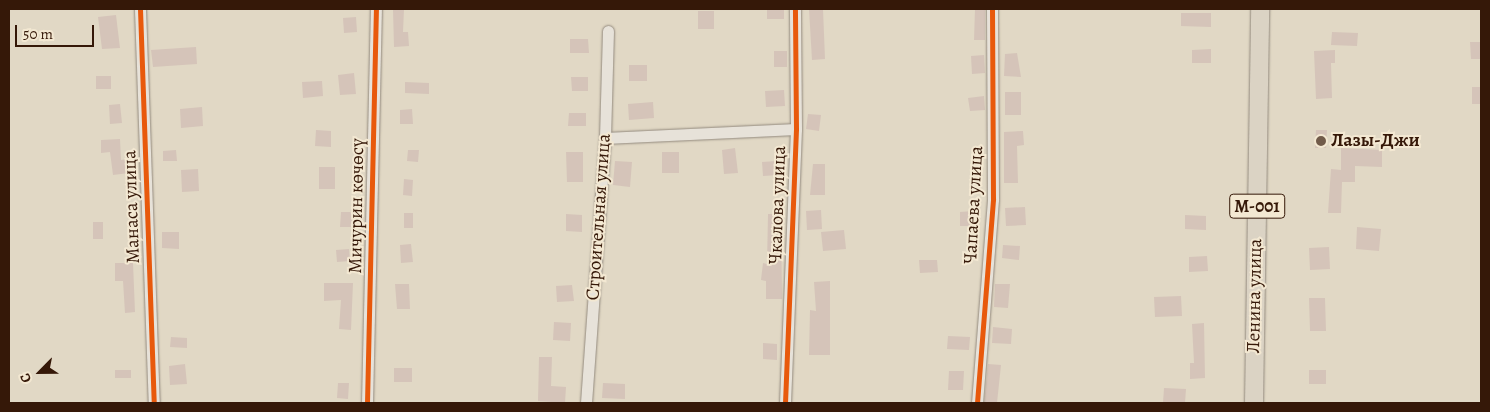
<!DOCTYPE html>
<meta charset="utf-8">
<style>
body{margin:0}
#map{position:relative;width:1490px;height:412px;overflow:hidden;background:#e1d8c5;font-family:Alegreya,serif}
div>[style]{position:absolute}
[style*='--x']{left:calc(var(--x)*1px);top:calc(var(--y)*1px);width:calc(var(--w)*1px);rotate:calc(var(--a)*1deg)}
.building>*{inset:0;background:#d5c4b9}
.roads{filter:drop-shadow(0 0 1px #938a7e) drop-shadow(0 0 1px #938a7e)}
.street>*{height:11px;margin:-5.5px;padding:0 5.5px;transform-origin:5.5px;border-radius:5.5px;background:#e7e2d9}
.primary>*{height:18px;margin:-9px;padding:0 9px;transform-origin:9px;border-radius:9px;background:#dbd3c4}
.cycleway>*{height:5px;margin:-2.5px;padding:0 2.5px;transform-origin:2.5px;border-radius:2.5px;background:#e8590c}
.dots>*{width:14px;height:14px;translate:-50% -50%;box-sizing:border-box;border:2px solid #f3e8d2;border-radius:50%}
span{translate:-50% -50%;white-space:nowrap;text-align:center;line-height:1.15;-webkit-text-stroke:4px #f3e8d2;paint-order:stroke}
.shield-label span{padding:1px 4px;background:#f3e8d2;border:1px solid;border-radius:4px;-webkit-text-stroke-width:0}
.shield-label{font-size:18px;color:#351808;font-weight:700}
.poi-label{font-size:19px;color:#351808;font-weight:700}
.left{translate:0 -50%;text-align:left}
.street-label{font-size:19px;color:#351808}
.frame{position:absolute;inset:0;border:10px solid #351808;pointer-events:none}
.north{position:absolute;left:15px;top:347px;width:50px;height:50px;-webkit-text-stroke:4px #f3e8d2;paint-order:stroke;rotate:247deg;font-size:14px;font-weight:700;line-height:20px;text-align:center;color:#351808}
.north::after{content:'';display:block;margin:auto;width:18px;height:22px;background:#351808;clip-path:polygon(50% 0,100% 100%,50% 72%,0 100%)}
.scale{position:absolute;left:15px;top:25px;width:79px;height:22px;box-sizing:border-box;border:2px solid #351808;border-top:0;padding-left:6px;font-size:15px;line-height:18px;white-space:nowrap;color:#351808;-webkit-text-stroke:4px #f3e8d2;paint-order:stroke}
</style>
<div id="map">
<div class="building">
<i style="clip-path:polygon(393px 9px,404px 9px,403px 32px,408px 32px,409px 46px,394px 47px)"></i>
<i style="clip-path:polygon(767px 9px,784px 9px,784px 19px,767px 19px)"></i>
<i style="clip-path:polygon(809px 9px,823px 9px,825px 59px,812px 60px)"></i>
<i style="clip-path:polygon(975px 9px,985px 9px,985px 40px,974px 40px)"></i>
<i style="clip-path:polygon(698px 11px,714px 11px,714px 29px,698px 29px)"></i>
<i style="clip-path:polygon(1181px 13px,1211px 13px,1211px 27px,1181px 26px)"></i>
<i style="clip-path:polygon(116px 15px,120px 48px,102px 49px,98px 17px)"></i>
<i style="clip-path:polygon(356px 17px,357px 32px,344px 33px,343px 18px)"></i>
<i style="clip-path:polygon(1332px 32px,1358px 33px,1357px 46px,1331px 45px)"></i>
<i style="clip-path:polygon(570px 39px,588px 39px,589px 53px,570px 53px)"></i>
<i style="clip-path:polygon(1470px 42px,1481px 42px,1481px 59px,1471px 59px)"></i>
<i style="clip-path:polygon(196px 47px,197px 64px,153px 67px,151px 50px)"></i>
<i style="clip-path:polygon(1211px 49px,1211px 63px,1192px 63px,1192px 50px)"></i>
<i style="clip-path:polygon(1335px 50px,1335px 63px,1331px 63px,1332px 98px,1316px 99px,1314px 51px)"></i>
<i style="clip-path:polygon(774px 51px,787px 51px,787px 67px,774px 67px)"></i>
<i style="clip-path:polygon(1017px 53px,1021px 77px,1004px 76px,1005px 54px)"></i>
<i style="clip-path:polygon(984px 55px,985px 73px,972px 74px,971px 56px)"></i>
<i style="clip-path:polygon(629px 65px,647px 65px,647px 81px,629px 81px)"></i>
<i style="clip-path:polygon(354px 73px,356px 94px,340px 95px,338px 75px)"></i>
<i style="clip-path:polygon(96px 76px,111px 76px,111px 89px,96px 89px)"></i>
<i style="clip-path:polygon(571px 77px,588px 77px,588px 91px,572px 91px)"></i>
<i style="clip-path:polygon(322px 81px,323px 96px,303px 98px,302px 82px)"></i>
<i style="clip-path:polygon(405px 82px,429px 83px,429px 94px,405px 93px)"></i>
<i style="clip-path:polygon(1472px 87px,1481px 87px,1481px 104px,1472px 104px)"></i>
<i style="clip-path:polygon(784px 90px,785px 106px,766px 107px,765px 91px)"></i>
<i style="clip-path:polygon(1005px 92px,1021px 92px,1021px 115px,1005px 115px)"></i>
<i style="clip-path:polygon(984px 96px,985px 110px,970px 111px,968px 98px)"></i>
<i style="clip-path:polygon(653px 102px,654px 118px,629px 120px,628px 104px)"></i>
<i style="clip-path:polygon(120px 104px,122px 123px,110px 124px,109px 105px)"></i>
<i style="clip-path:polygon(202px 107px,203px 126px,181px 128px,180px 109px)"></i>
<i style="clip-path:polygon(412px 109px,413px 124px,400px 124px,400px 110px)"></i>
<i style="clip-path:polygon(569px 113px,586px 113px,586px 126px,568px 126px)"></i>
<i style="clip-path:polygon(808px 114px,821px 115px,819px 131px,806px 129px)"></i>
<i style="clip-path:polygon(316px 130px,331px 131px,331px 147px,315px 146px)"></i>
<i style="clip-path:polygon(1316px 130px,1327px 130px,1326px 148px,1315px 148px)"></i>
<i style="clip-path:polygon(1023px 131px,1024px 145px,1017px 146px,1018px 183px,1004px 183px,1004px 132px)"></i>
<i style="clip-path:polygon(120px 139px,121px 160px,127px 159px,129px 173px,113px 175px,110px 152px,101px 153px,101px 140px)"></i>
<i style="clip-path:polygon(735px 148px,738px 173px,724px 174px,722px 150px)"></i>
<i style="clip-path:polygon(1341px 148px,1382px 150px,1382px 167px,1355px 166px,1355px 182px,1342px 182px,1341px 213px,1328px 213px,1331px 169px,1341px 170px)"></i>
<i style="clip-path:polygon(176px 150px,177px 161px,163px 161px,163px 151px)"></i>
<i style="clip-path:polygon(408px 150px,419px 150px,418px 162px,407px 161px)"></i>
<i style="clip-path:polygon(566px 152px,583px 152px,583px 182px,567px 182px)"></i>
<i style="clip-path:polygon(662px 152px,679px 152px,679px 173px,662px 173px)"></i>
<i style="clip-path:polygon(615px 161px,632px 162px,630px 187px,613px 185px)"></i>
<i style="clip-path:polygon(777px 161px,778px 175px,763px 176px,762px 162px)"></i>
<i style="clip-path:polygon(813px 164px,825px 164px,825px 195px,810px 195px)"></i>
<i style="clip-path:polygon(319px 167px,335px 167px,335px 189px,319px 189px)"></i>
<i style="clip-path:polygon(198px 169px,199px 191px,182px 192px,181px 170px)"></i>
<i style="clip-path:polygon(404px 179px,413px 180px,412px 196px,403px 195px)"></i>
<i style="clip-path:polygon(1025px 207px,1026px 225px,1006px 226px,1005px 208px)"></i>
<i style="clip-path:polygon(821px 210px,822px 229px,807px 230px,806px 211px)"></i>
<i style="clip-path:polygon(973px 211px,974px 226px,960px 226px,960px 212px)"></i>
<i style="clip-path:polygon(341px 212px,353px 212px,353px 227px,340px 227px)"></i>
<i style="clip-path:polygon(404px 213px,413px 213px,413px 228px,404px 228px)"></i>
<i style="clip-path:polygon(566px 214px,582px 215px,582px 232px,566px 231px)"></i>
<i style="clip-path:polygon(768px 214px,781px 214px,782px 299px,766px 299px,766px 281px,761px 280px,763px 263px,767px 264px)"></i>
<i style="clip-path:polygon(1185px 215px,1206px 216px,1206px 230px,1185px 229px)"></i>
<i style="clip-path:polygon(93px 222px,103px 222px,103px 239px,93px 239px)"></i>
<i style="clip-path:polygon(1357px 227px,1381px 229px,1379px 251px,1356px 249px)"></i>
<i style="clip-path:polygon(844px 230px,846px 249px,823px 251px,821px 232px)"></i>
<i style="clip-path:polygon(162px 232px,179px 232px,179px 249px,162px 248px)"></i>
<i style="clip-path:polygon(411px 244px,413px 262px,401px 263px,400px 245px)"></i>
<i style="clip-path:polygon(1003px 245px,1020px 246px,1019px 260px,1002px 258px)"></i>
<i style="clip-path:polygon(1329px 247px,1330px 269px,1310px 270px,1309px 248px)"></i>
<i style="clip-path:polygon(349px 249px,350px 261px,337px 262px,336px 250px)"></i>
<i style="clip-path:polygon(1207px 256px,1208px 271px,1189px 272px,1189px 257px)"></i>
<i style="clip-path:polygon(919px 260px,937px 260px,938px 272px,920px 273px)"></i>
<i style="clip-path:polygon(115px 263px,133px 263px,135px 312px,125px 313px,123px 281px,115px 281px)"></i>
<i style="clip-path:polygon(830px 281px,830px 355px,809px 355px,810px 310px,816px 311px,814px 282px)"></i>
<i style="clip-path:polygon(324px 283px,353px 283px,351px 330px,339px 329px,341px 300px,324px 301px)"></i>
<i style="clip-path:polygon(395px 284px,409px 284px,410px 309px,397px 309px)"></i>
<i style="clip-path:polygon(995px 284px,1010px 284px,1008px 308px,994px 307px)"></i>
<i style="clip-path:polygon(572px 285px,574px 301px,557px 302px,556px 286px)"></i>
<i style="clip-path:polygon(1181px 296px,1182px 316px,1155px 317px,1154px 297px)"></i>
<i style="clip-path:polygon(1309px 298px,1325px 298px,1326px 331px,1310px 331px)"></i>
<i style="clip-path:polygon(554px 322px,571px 323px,570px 341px,553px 340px)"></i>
<i style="clip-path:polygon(1204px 323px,1205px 378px,1190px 379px,1190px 363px,1194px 363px,1192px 324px)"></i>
<i style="clip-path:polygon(993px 327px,1012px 329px,1011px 344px,992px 343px)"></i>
<i style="clip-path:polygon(948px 336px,970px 337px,969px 350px,947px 349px)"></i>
<i style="clip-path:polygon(171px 337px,187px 338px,187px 348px,170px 347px)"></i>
<i style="clip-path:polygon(763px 343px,777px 344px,777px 360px,763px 359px)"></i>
<i style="clip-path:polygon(539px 357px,552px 357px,551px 386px,566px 387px,565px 403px,538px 401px)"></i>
<i style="clip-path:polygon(185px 364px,187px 384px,170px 385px,169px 366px)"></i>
<i style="clip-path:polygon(988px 364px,1001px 365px,997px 403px,984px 403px)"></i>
<i style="clip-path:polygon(394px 368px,412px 368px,412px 382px,394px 382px)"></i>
<i style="clip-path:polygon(115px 370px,131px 370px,131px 378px,115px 378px)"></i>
<i style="clip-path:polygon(1309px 370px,1326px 370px,1326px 384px,1309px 384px)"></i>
<i style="clip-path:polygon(949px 371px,964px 371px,963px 390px,948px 390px)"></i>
<i style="clip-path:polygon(338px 383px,349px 383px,348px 399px,337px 398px)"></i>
<i style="clip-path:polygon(603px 383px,625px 384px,625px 399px,602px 398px)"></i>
<i style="clip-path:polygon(1164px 388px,1186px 389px,1185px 403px,1163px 403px)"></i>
</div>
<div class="roads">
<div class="street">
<i style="--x:140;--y:9;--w:394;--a:88"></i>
<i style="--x:605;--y:138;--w:191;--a:-2.7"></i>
<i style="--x:367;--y:403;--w:394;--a:-88.7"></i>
<i style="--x:586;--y:403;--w:266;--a:-85.9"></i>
<i style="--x:605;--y:138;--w:107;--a:-88.4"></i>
<i style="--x:785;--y:403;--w:274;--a:-87.7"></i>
<i style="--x:796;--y:129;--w:120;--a:-90.5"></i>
<i style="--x:977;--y:403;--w:205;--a:-85.5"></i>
<i style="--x:993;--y:199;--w:190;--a:-90.3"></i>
</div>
<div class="primary">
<i style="--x:1254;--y:403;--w:394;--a:-89.1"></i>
</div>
</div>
<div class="cycleway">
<i style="--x:140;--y:9;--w:394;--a:88"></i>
<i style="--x:367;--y:403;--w:394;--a:-88.7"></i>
<i style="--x:785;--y:403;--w:274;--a:-87.7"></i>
<i style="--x:796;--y:129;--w:120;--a:-90.5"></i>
<i style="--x:977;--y:403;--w:205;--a:-85.5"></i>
<i style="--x:993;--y:199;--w:190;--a:-90.3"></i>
</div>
<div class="dots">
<i style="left:1321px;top:141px;background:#715b4a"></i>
</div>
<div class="shield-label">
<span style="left:1257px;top:206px">М-001</span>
</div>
<div class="poi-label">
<span class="left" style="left:1331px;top:141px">Лазы-Джи</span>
</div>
<div class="street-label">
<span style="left:778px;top:205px;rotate:-88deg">Чкалова улица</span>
<span style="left:974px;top:205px;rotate:-87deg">Чапаева улица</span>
<span style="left:357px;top:206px;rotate:-89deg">Мичурин көчөсү</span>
<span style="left:132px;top:207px;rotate:-92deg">Манаса улица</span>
<span style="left:599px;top:217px;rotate:-86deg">Строительная улица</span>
<span style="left:1255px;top:296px;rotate:-89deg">Ленина улица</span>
</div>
<div class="frame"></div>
<div class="north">С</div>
<div class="scale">50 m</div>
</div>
